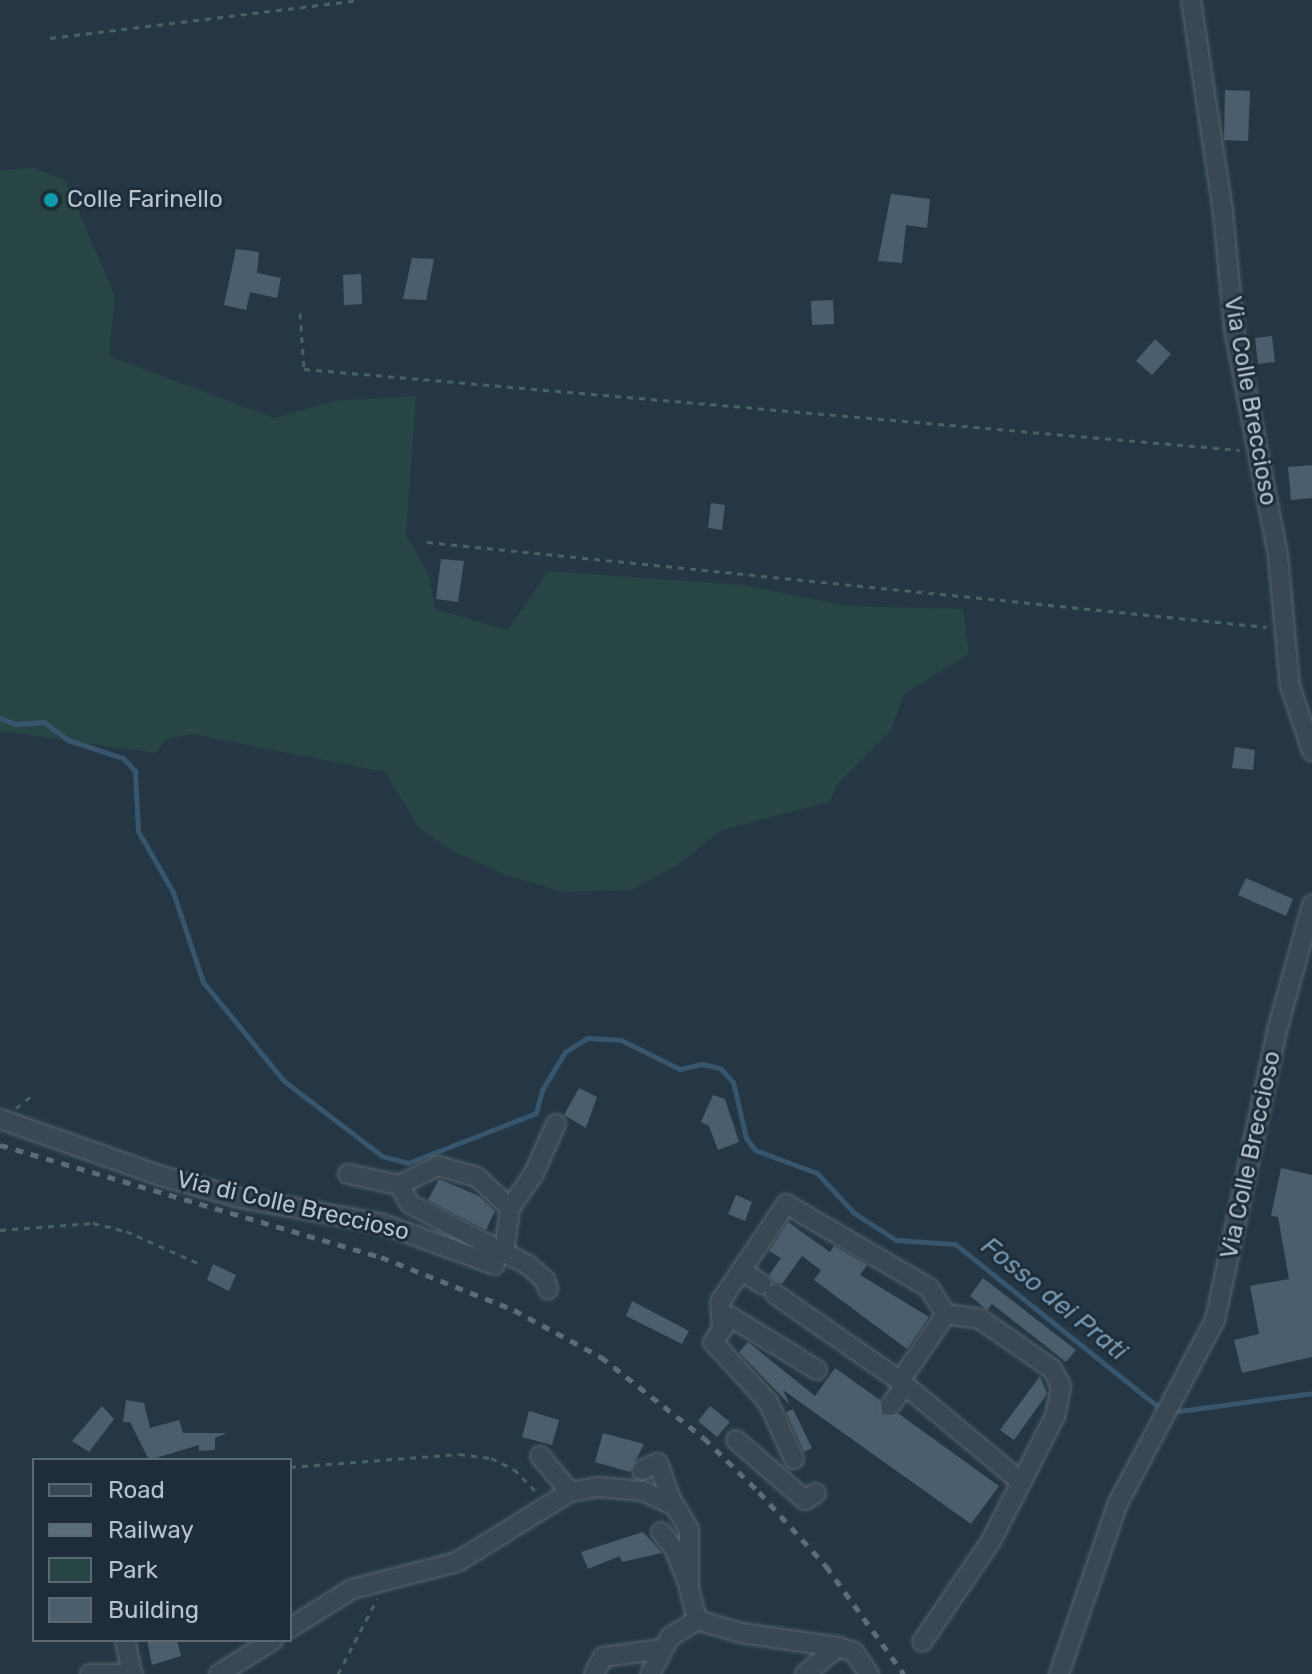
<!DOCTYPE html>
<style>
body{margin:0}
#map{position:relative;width:1312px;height:1674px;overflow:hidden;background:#253744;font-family:Rubik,sans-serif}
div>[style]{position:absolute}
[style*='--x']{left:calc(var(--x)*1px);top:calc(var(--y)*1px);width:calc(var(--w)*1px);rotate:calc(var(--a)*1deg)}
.green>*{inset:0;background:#274544}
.stream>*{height:5px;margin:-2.5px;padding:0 2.5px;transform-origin:2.5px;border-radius:2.5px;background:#37556c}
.building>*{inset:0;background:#4b5e6d}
.path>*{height:3px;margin-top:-1.5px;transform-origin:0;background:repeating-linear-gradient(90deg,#476261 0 6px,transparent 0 12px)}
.roads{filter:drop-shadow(0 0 2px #586671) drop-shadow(0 0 2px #586671)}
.minor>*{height:18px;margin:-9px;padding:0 9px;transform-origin:9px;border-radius:9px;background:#394853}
.rail>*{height:5px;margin-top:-2.5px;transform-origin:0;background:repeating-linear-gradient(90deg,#5b6d7a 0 8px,transparent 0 16px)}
.dots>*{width:22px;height:22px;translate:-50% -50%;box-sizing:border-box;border:4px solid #1e2d39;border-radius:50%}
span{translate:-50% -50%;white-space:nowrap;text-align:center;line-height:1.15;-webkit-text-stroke:6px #1e2d39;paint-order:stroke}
.poi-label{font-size:24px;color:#b7c3cd}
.left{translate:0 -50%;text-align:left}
.street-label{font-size:24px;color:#b7c3cd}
.water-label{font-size:26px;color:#7598b2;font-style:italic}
.legend{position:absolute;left:32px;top:1458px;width:260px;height:184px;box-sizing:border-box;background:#1e2d39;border:2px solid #5b6974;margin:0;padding:10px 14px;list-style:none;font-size:24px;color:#b7c3cd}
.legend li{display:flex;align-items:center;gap:16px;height:40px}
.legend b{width:40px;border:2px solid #5b6974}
</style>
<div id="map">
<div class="green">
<i style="clip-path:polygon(33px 168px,65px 180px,115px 296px,109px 356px,274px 418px,334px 401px,416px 396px,406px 535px,429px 575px,435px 609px,508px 630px,548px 571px,743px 585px,848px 606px,963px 609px,969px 654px,904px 694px,891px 730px,837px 785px,829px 802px,722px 830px,674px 867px,631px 890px,565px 892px,505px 875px,451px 850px,419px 828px,385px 772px,192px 734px,166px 739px,156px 753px,0 731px,0 170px)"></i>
</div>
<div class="stream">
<i style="--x:0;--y:718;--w:17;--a:21"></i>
<i style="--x:16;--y:724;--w:28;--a:-4"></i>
<i style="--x:44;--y:722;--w:30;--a:37"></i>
<i style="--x:68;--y:740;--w:58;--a:18.1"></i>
<i style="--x:123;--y:758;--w:18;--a:47"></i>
<i style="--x:135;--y:771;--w:60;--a:87.1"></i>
<i style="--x:138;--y:831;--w:70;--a:60.2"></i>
<i style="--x:173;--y:892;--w:95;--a:71.6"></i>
<i style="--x:203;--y:982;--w:128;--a:50.7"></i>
<i style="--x:284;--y:1081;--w:123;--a:37.4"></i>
<i style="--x:382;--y:1156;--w:27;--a:15"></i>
<i style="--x:408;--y:1163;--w:137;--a:-21.3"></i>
<i style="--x:536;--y:1113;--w:24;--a:-75"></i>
<i style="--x:542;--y:1090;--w:44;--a:-58.8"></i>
<i style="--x:565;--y:1052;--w:26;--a:-32"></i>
<i style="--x:587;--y:1038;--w:34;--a:3"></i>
<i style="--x:621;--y:1040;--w:66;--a:26.2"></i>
<i style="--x:680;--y:1069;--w:23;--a:-13"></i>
<i style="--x:702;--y:1064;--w:18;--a:13"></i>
<i style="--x:720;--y:1068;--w:19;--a:47"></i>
<i style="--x:733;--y:1082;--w:57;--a:76.9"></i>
<i style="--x:746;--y:1138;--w:15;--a:53"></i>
<i style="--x:755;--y:1150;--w:66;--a:20.4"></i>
<i style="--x:817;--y:1173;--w:54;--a:47.2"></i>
<i style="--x:854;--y:1213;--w:50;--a:32.7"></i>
<i style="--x:896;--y:1240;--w:59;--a:3.9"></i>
<i style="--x:955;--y:1244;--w:265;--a:38.7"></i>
<i style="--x:1172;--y:1412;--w:141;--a:-7.7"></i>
</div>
<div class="building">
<i style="clip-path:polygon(1225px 90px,1250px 91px,1248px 141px,1224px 140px)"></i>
<i style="clip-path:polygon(891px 194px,930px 199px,927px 228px,906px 225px,902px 263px,878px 261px)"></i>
<i style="clip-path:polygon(236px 249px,259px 252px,257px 273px,281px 278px,277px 298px,250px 292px,246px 310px,224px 305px)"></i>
<i style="clip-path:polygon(412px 258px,434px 259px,426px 300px,403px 299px)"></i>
<i style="clip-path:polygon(361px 274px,362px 304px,344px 305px,343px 275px)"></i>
<i style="clip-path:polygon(833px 300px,834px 324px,812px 325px,811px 301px)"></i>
<i style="clip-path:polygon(1272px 336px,1275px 362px,1258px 364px,1255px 338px)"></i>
<i style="clip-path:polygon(1155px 339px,1171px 354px,1152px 375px,1136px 361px)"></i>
<i style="clip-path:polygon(1312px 465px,1312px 498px,1291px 500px,1288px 467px)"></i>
<i style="clip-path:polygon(711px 503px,725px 505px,722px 530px,708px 528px)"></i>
<i style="clip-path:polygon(441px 559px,464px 561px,458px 602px,436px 599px)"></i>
<i style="clip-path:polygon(1235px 747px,1255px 750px,1253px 770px,1232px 768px)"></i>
<i style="clip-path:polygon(1246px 878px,1293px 899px,1286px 916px,1238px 895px)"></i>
<i style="clip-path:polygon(579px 1088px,597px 1097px,586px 1128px,564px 1115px)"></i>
<i style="clip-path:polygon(713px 1095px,725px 1099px,739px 1142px,718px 1150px,709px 1126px,701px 1122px)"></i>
<i style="clip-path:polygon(1281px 1168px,1312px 1175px,1312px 1357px,1242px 1373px,1234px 1340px,1259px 1334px,1250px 1286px,1289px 1279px,1278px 1217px,1271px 1216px)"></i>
<i style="clip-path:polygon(439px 1179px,479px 1196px,495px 1211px,486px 1230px,428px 1200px)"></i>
<i style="clip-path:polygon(736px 1195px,752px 1202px,745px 1221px,728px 1214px)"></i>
<i style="clip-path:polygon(788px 1222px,830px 1252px,834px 1246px,867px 1265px,860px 1275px,929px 1317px,907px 1349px,814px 1280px,821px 1270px,802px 1256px,782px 1284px,774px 1282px,769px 1275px,781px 1258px,769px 1251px)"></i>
<i style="clip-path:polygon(213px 1264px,236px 1275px,229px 1291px,207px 1280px)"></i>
<i style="clip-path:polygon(983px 1278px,1076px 1350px,1066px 1362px,992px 1304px,987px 1310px,970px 1296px)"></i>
<i style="clip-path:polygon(632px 1301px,689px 1331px,682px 1344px,626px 1316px)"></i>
<i style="clip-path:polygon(748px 1342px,815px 1396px,835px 1368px,880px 1400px,882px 1415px,899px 1414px,999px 1486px,971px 1524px,783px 1390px,790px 1405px,739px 1352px)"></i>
<i style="clip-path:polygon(1040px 1376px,1047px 1394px,1014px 1440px,1000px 1430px)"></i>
<i style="clip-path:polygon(126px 1400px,144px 1403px,150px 1428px,179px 1420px,183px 1433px,227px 1433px,215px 1438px,215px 1450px,199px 1451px,199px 1445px,149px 1460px,130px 1422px,123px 1422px)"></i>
<i style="clip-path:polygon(102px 1406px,114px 1419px,89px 1452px,72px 1441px)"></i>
<i style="clip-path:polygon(710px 1406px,730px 1422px,717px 1437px,698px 1421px)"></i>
<i style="clip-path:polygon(793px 1409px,812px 1448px,804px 1452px,786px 1412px)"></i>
<i style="clip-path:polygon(529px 1411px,559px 1420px,552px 1445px,522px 1437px)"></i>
<i style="clip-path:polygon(603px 1433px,644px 1444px,630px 1472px,595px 1462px)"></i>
<i style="clip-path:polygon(643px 1532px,662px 1553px,622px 1562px,620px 1556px,588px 1569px,581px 1552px)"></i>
<i style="clip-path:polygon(147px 1640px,177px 1640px,181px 1656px,152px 1665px)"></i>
</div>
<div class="path">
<i style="--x:50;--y:38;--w:310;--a:-7"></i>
<i style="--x:300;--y:313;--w:56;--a:85.9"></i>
<i style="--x:304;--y:369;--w:939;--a:4.95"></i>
<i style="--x:427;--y:542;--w:844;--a:5.78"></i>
<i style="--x:16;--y:1108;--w:23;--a:-38"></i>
<i style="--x:0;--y:1230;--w:93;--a:-4.3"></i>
<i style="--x:93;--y:1223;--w:34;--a:14"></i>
<i style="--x:126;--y:1231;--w:79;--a:24"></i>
<i style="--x:290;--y:1467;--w:169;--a:-4.4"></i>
<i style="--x:459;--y:1454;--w:32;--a:7"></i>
<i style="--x:491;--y:1458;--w:25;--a:26"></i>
<i style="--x:514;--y:1469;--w:33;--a:46"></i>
<i style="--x:338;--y:1674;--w:85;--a:-62.5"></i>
</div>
<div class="roads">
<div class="minor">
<i style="--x:1191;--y:0;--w:214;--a:81.4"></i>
<i style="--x:1223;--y:212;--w:118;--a:84.6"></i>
<i style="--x:1234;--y:329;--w:230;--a:79"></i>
<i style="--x:1278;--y:555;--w:132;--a:84.8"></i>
<i style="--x:1290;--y:686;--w:69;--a:71.3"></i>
<i style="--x:0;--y:1119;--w:171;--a:19.5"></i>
<i style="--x:161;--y:1176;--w:82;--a:15.6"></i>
<i style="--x:240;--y:1198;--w:145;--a:10.3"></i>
<i style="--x:383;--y:1224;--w:119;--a:20.1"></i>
<i style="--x:348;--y:1174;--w:52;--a:12.2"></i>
<i style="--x:510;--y:1208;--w:45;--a:-136.8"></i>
<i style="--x:477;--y:1177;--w:41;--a:-164.2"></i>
<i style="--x:438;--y:1166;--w:43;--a:154"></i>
<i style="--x:399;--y:1185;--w:22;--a:60"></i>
<i style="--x:410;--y:1204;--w:133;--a:27.3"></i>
<i style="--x:528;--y:1265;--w:23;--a:41"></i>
<i style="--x:545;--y:1280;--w:10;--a:73"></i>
<i style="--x:504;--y:1253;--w:45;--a:-82.4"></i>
<i style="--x:510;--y:1208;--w:40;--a:-55.1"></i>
<i style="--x:533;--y:1175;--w:56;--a:-65.7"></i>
<i style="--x:741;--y:1270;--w:25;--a:34"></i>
<i style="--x:775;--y:1294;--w:152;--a:34.8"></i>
<i style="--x:946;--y:1314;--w:81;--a:124.5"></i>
<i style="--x:900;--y:1381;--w:155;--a:39.8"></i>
<i style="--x:722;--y:1329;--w:27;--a:-94"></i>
<i style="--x:720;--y:1302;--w:118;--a:-56"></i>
<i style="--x:786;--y:1204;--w:166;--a:30.4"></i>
<i style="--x:929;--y:1288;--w:31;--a:57"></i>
<i style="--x:946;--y:1314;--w:34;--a:8"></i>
<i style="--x:980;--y:1319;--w:88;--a:34.8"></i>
<i style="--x:1052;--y:1369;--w:19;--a:62"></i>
<i style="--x:1061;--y:1386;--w:31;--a:101"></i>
<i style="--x:1055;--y:1416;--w:140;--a:117.1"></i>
<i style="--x:991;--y:1541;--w:122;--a:124.3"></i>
<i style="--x:890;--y:1406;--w:26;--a:-54"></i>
<i style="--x:736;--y:1440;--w:91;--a:41"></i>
<i style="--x:805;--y:1500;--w:13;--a:-32"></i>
<i style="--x:540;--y:1456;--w:47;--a:50.2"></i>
<i style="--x:794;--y:1459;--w:63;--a:-114.5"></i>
<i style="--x:768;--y:1402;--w:81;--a:-132.5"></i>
<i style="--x:713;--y:1342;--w:31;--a:-54"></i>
<i style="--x:731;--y:1317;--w:101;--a:31.6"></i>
<i style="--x:642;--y:1470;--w:17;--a:-24"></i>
<i style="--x:658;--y:1463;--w:45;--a:70.3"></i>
<i style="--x:661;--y:1532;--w:23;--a:52"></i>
<i style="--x:675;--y:1550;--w:34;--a:69"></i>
<i style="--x:290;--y:1628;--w:73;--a:-32.2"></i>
<i style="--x:352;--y:1589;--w:108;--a:-14.4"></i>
<i style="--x:457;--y:1562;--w:133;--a:-31.8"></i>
<i style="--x:570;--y:1492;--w:28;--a:-10"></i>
<i style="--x:598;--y:1487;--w:45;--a:5.1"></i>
<i style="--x:643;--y:1491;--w:35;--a:25"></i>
<i style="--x:675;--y:1506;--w:27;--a:59"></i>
<i style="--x:689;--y:1529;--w:59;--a:90"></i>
<i style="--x:689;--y:1588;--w:33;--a:76"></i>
<i style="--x:697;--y:1620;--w:46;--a:16.5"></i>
<i style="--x:741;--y:1633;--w:98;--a:8.2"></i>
<i style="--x:838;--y:1647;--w:17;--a:17"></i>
<i style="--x:854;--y:1652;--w:27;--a:56"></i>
<i style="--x:125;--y:1640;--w:35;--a:78"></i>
<i style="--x:90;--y:1674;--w:43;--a:0"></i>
<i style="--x:219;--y:1674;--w:64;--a:-32.2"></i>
<i style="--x:594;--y:1674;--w:19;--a:-62"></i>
<i style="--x:603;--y:1657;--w:60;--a:-7.7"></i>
<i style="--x:650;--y:1674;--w:42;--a:-61.6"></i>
<i style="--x:670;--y:1637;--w:32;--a:-32"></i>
<i style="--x:805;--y:1674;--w:43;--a:-39.3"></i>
<i style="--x:1059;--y:1674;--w:181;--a:-71"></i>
<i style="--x:1118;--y:1503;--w:207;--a:-62.1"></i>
<i style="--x:1215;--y:1320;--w:300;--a:-77.9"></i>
<i style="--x:1278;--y:1027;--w:127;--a:-74.4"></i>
</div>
</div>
<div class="rail">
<i style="--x:0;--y:1145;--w:397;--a:16.4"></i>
<i style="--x:381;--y:1257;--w:143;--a:21.7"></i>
<i style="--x:514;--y:1310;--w:99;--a:28.4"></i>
<i style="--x:601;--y:1357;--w:131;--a:38.2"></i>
<i style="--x:704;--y:1438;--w:77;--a:44.5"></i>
<i style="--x:759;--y:1492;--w:100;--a:47.8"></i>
<i style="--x:826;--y:1566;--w:133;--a:54.2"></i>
</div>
<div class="dots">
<i style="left:51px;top:200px;background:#0f9aa8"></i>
</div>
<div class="poi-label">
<span class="left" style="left:67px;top:200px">Colle Farinello</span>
</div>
<div class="street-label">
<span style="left:1250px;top:401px;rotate:80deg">Via Colle Breccioso</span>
<span style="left:1251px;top:1155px;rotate:-78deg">Via Colle Breccioso</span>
<span style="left:293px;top:1206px;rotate:13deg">Via di Colle Breccioso</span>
</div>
<div class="water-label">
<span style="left:1054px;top:1299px;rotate:39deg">Fosso dei Prati</span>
</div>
<ul class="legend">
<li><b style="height:10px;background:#394853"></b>Road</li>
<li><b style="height:10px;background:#5b6d7a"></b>Railway</li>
<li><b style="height:22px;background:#274544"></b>Park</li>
<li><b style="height:22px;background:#4b5e6d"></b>Building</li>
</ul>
</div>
